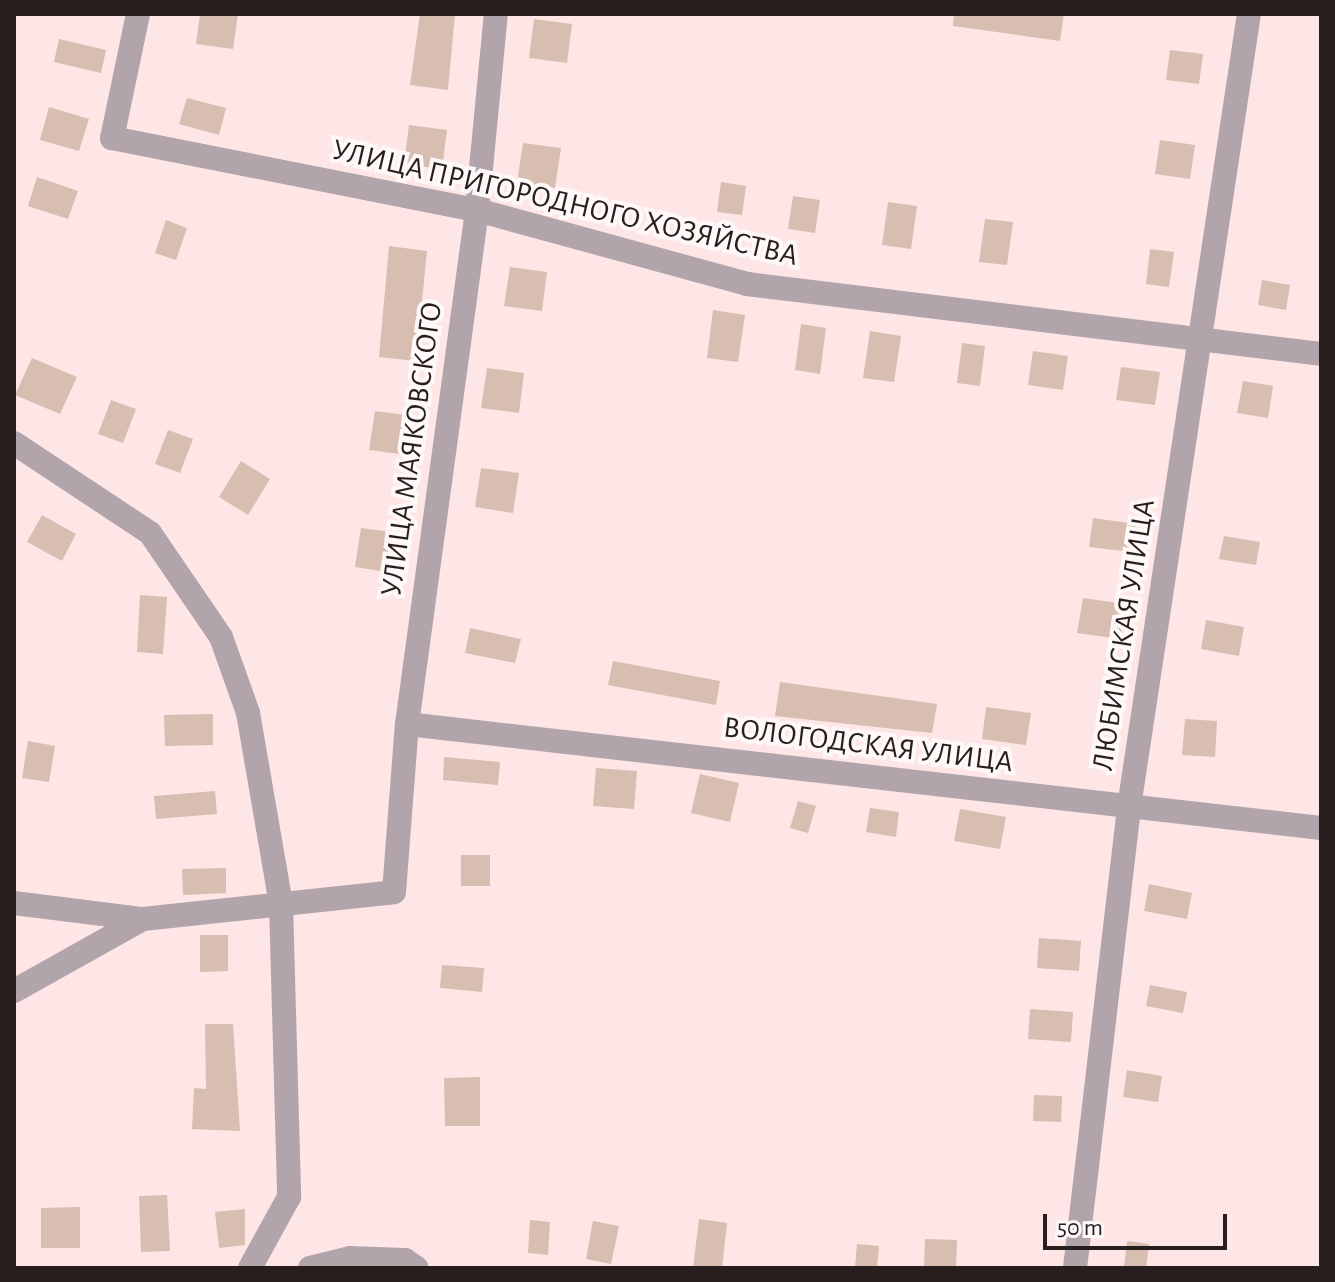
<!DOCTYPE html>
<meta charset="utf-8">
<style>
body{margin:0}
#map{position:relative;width:1335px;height:1282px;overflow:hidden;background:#fee6e6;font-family:"Alegreya Sans",sans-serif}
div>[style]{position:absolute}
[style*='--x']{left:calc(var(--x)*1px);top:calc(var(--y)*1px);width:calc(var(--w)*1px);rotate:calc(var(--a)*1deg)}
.building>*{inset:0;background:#d7beb1}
.minor>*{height:24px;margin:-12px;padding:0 12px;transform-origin:12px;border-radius:12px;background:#b1a5ab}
span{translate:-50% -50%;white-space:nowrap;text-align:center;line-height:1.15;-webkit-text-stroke:8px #fef8f8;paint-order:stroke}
.street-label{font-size:30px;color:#281e1e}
.frame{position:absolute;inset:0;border:16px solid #281e1e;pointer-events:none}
.scale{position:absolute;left:1043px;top:1214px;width:184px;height:36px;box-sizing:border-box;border:4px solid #281e1e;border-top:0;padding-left:10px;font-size:24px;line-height:28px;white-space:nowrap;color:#281e1e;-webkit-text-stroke:6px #fef8f8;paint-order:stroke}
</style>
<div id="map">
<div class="building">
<i style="clip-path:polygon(200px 14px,238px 14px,233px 49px,196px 44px)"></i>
<i style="clip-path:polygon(420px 14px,455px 14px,448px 90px,410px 85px)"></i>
<i style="clip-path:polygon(954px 14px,1064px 14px,1060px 41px,953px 26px)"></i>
<i style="clip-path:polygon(534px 19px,572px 24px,567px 63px,529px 58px)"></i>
<i style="clip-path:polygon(59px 39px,106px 50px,101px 73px,54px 62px)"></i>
<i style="clip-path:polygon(1170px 50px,1203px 54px,1199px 84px,1166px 80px)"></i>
<i style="clip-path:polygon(187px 98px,226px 108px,219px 135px,179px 124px)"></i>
<i style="clip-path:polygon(49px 107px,89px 119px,79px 151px,40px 140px)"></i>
<i style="clip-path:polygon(409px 125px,447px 130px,442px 169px,404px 164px)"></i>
<i style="clip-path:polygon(1160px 140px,1195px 145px,1190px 179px,1155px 174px)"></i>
<i style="clip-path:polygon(523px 143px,561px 148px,555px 188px,517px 183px)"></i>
<i style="clip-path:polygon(37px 177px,78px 191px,68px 219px,28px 206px)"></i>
<i style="clip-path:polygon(721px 182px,746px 186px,742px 215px,717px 212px)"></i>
<i style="clip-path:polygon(793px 196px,820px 200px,815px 233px,788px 229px)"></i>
<i style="clip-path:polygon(888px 202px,917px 206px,911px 249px,882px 245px)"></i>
<i style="clip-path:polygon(985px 219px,1013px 222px,1007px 265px,979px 262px)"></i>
<i style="clip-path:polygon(166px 220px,187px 228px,176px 260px,155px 253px)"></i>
<i style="clip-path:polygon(389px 246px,427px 251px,416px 361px,379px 357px)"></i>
<i style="clip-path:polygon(1150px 249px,1174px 252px,1169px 287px,1146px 284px)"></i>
<i style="clip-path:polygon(510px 267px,547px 272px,542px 311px,504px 306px)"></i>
<i style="clip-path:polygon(1262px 280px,1290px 285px,1286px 310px,1258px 305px)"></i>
<i style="clip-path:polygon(713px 310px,745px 315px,738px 362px,707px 358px)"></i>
<i style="clip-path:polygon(801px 324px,826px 328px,820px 374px,795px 370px)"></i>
<i style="clip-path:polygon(870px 331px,901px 336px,894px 382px,863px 378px)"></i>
<i style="clip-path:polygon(962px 343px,985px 346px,980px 386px,957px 383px)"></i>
<i style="clip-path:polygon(1033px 351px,1068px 356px,1063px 390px,1028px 385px)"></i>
<i style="clip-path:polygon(32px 358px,77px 377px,60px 414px,15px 395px)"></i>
<i style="clip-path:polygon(1121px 367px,1160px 372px,1155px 405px,1116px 400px)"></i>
<i style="clip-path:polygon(487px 368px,524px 373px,519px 413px,481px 408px)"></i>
<i style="clip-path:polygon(1243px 381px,1273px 386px,1268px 418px,1237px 413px)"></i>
<i style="clip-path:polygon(111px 400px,136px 409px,123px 443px,98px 434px)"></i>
<i style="clip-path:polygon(375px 411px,413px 416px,407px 455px,369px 450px)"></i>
<i style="clip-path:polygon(168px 430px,193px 439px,180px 473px,155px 464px)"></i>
<i style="clip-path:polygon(241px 461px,270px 479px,248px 515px,219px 497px)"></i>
<i style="clip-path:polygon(481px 468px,519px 473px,513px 513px,475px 507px)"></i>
<i style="clip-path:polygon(42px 515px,76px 534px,62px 561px,27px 542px)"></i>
<i style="clip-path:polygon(1093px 518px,1136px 524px,1132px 552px,1089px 547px)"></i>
<i style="clip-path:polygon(361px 528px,399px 533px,393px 573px,355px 567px)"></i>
<i style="clip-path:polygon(1224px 536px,1260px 542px,1256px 565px,1219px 559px)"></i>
<i style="clip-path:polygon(140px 595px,167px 597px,163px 654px,137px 652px)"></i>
<i style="clip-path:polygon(1083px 598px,1125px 604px,1120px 639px,1077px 633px)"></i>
<i style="clip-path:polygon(1206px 620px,1244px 627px,1239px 656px,1201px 649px)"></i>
<i style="clip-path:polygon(470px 628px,521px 639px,515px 663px,465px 653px)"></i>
<i style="clip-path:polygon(613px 661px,720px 681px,716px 705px,608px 685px)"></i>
<i style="clip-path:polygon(780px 682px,937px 704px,932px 733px,775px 716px)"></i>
<i style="clip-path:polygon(986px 707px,1031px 713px,1026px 745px,982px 739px)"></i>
<i style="clip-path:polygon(213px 714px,213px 745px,165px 746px,164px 715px)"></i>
<i style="clip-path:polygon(1185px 719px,1217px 721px,1215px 757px,1182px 755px)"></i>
<i style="clip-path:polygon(28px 741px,55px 746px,49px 782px,22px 778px)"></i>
<i style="clip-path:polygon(444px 757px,500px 762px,498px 785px,443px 780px)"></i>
<i style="clip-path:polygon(596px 768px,637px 771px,634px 809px,593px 806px)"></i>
<i style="clip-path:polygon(700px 774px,739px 783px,730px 822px,691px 813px)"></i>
<i style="clip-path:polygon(215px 791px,217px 814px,156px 819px,154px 796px)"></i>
<i style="clip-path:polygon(798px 801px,816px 806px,808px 833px,790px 828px)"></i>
<i style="clip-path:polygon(870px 808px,899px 812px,896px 837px,866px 832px)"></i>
<i style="clip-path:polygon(960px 809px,1006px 817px,1000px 849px,954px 841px)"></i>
<i style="clip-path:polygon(461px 855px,490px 855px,490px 886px,461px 886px)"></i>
<i style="clip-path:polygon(226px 868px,226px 893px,183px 895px,182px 869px)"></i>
<i style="clip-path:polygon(1149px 884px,1192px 893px,1187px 919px,1144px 911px)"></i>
<i style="clip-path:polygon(200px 935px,228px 935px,228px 971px,200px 972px)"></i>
<i style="clip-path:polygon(1039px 938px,1081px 941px,1079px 971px,1037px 968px)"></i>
<i style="clip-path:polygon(442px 965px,484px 968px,482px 992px,440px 988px)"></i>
<i style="clip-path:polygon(1150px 985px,1187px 992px,1183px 1013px,1146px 1006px)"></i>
<i style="clip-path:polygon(1030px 1009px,1073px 1012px,1071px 1042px,1028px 1039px)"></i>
<i style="clip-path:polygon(205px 1024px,233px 1024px,240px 1131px,192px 1129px,194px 1088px,206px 1089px)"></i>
<i style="clip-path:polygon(1127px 1070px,1162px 1076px,1158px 1102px,1123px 1097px)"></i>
<i style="clip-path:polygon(480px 1077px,480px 1126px,445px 1126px,444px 1078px)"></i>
<i style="clip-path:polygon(1034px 1095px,1062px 1096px,1061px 1122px,1033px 1121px)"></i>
<i style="clip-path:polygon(167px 1195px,170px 1251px,141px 1252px,139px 1196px)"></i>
<i style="clip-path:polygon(80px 1207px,80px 1248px,41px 1248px,41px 1208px)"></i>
<i style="clip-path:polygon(245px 1209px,245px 1245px,219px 1248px,215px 1212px)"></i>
<i style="clip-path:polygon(699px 1219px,727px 1223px,722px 1268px,693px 1268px)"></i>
<i style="clip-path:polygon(530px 1220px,550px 1222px,548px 1255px,528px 1253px)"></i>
<i style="clip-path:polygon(593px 1221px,619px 1226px,611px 1264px,586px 1259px)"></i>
<i style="clip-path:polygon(925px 1239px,957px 1240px,956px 1268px,924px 1268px)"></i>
<i style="clip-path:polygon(1127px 1241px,1149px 1244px,1146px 1268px,1124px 1268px)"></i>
<i style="clip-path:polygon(857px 1244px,879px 1246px,877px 1268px,855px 1268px)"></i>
</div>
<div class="minor">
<i style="--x:138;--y:14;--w:127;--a:101.8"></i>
<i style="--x:112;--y:138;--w:372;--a:11.2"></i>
<i style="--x:477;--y:210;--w:280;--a:15.3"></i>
<i style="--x:747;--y:284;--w:578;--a:6.95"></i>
<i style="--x:14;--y:443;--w:163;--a:33.5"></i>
<i style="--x:150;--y:533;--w:126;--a:55.7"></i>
<i style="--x:221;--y:637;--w:81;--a:70.4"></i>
<i style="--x:248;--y:713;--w:194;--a:80.2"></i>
<i style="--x:281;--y:904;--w:293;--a:88.4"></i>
<i style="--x:289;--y:1197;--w:81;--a:118.8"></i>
<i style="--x:407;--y:724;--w:920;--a:6.49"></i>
<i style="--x:14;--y:903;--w:130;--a:7.1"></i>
<i style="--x:143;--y:919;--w:252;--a:-6.1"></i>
<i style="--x:394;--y:892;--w:169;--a:-85.6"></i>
<i style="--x:407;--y:724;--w:519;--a:-82.24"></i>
<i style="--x:477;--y:210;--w:197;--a:-84.5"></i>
<i style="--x:14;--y:991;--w:148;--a:-29.2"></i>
<i style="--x:310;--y:1268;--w:41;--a:-14"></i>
<i style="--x:350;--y:1258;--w:55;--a:2.1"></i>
<i style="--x:405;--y:1260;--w:14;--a:34"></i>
<i style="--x:1075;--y:1268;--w:464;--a:-83.3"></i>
<i style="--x:1129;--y:807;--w:802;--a:-81.4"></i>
</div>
<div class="street-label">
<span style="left:565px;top:203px;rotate:13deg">УЛИЦА ПРИГОРОДНОГО ХОЗЯЙСТВА</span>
<span style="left:412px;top:449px;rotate:-82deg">УЛИЦА МАЯКОВСКОГО</span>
<span style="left:1124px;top:635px;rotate:-81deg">ЛЮБИМСКАЯ УЛИЦА</span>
<span style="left:868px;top:745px;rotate:7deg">ВОЛОГОДСКАЯ УЛИЦА</span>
</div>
<div class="frame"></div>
<div class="scale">50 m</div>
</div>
